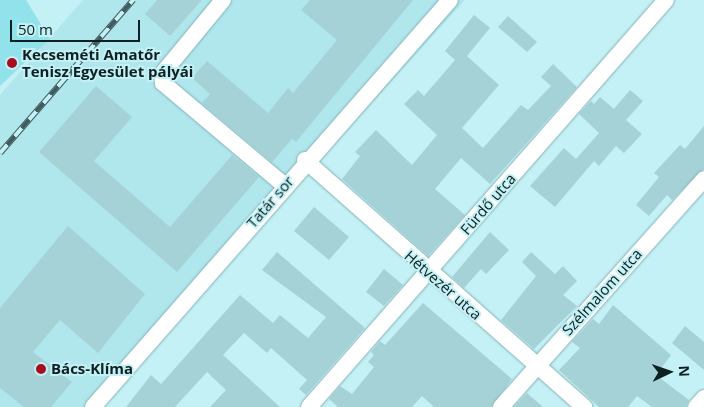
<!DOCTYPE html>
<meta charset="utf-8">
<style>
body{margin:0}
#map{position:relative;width:704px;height:407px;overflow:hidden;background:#c3f1f6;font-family:"Open Sans",sans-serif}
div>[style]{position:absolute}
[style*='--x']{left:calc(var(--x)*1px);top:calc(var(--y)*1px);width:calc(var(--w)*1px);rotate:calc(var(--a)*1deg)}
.built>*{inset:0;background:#afe7ed}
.green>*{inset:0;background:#92e2eb}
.building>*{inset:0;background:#a5d2d7}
.roads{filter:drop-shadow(0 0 1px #85b1b6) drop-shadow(0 0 1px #85b1b6)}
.minor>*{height:16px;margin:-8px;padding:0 8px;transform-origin:8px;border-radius:8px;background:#fff}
.rail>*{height:5.5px;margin-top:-2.75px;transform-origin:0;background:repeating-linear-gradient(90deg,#c3f1f6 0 11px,#425b5e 0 22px);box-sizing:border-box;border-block:1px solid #425b5e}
.dots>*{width:14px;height:14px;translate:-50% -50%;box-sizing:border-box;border:2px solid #c3f1f6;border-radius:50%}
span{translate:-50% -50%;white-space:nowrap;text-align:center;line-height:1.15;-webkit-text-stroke:4px #c3f1f6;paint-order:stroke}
.poi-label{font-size:15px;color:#0e2021;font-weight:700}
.left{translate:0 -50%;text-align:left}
.street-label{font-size:15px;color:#0e2021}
.north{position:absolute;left:644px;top:347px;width:50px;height:50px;-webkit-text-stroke:4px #c3f1f6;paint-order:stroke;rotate:87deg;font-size:14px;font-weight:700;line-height:20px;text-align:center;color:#0e2021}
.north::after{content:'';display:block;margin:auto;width:18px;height:22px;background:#0e2021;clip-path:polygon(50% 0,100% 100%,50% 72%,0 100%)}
.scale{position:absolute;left:10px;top:20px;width:130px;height:22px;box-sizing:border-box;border:2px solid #0e2021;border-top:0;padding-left:6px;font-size:15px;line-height:18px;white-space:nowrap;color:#0e2021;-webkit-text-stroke:4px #c3f1f6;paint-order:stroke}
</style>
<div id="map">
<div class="built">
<i style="clip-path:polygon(83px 0,465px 0,97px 407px,0 407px,0 95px)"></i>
</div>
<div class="green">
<i style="clip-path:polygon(0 0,26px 0,50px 39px,0 86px)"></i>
</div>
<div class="building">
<i style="clip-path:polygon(157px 0,202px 0,170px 36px,145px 14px)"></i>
<i style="clip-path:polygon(310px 0,413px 0,296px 142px,292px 139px,272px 162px,202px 103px,210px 94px,192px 78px,207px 61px,268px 113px,288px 88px,293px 93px,337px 40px,301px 10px)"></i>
<i style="clip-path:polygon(474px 15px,490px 28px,467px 56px,499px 85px,462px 128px,483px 148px,521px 105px,528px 110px,551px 86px,541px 77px,553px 64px,577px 87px,490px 184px,461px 158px,435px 189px,465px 215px,428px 256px,342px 179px,360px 156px,355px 152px,376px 130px,412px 165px,437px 135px,404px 104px,418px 90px,424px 96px,455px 60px,445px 51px)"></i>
<i style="clip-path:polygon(508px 16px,537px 42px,527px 52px,498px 27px)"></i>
<i style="clip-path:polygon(96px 86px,132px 117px,94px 161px,170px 227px,232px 155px,259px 177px,177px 272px,39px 152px)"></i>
<i style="clip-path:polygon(630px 90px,643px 101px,626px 120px,642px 134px,624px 153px,616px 146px,599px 166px,594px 161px,555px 207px,530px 186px,564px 148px,576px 159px,599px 133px,579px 114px,591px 101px,594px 104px,600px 97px,614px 109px)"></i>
<i style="clip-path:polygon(704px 126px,704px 169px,672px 200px,667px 195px,649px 216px,636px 205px,659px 177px,654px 173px,680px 145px,685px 149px)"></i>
<i style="clip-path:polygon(314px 207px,349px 237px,329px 260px,294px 231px)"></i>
<i style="clip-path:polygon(68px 226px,145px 294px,98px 353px,60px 320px,33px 352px,72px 382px,51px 407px,24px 407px,0 388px,0 308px)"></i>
<i style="clip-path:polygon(490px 232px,509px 250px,486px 274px,481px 269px,464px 288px,452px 277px)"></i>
<i style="clip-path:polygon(277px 252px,365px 328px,306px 395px,299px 389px,307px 380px,271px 348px,267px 353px,244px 333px,223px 355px,280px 407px,210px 407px,226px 390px,207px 372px,175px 407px,126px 407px,151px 375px,161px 384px,240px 295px,273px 323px,280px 315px,308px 338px,326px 317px,262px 270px)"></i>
<i style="clip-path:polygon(531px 252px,555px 274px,563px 266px,577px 281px,563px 295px,577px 306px,534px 349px,501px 320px,536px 276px,522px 262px)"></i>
<i style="clip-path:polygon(384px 269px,403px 285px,384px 306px,366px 292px)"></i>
<i style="clip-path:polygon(423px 303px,512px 379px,491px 407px,434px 407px,422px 396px,412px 407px,338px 407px,329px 399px,340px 386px,352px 394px,374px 367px,368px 362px,374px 355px,371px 352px,380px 341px,385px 345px)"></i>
<i style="clip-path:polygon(613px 305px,671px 355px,656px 375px,689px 400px,686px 407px,652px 407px,637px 396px,628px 407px,599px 407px,559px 370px,580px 348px,572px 342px,593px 319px,599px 324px)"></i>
<i style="clip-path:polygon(685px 326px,704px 342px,704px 370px,672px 343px)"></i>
<i style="clip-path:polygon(527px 393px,543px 407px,514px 407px)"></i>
</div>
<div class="roads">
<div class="minor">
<i style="--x:223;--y:0;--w:96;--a:129.5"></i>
<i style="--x:162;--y:74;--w:9;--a:84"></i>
<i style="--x:163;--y:83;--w:158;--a:40.1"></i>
<i style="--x:305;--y:160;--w:373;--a:41.5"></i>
<i style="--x:93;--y:407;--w:541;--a:-48.74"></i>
<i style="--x:309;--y:407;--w:541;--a:-48.74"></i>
<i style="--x:501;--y:407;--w:305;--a:-48.3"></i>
<i style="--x:696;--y:407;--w:12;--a:-48"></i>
</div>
</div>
<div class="rail">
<i style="--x:0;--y:153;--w:203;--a:-49"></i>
</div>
<div class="dots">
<i style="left:12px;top:63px;background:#a70f1f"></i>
<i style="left:41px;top:369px;background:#a70f1f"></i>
</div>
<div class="poi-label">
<span class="left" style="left:22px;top:63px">Kecseméti Amatőr<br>Tenisz Egyesület pályái</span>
<span class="left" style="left:51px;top:369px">Bács-Klíma</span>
</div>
<div class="street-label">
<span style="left:270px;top:202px;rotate:-49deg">Tatár sor</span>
<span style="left:488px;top:204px;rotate:-49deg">Fürdő utca</span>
<span style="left:443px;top:285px;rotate:41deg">Hétvezér utca</span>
<span style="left:602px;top:292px;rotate:-48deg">Szélmalom utca</span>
</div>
<div class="north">N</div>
<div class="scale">50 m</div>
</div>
